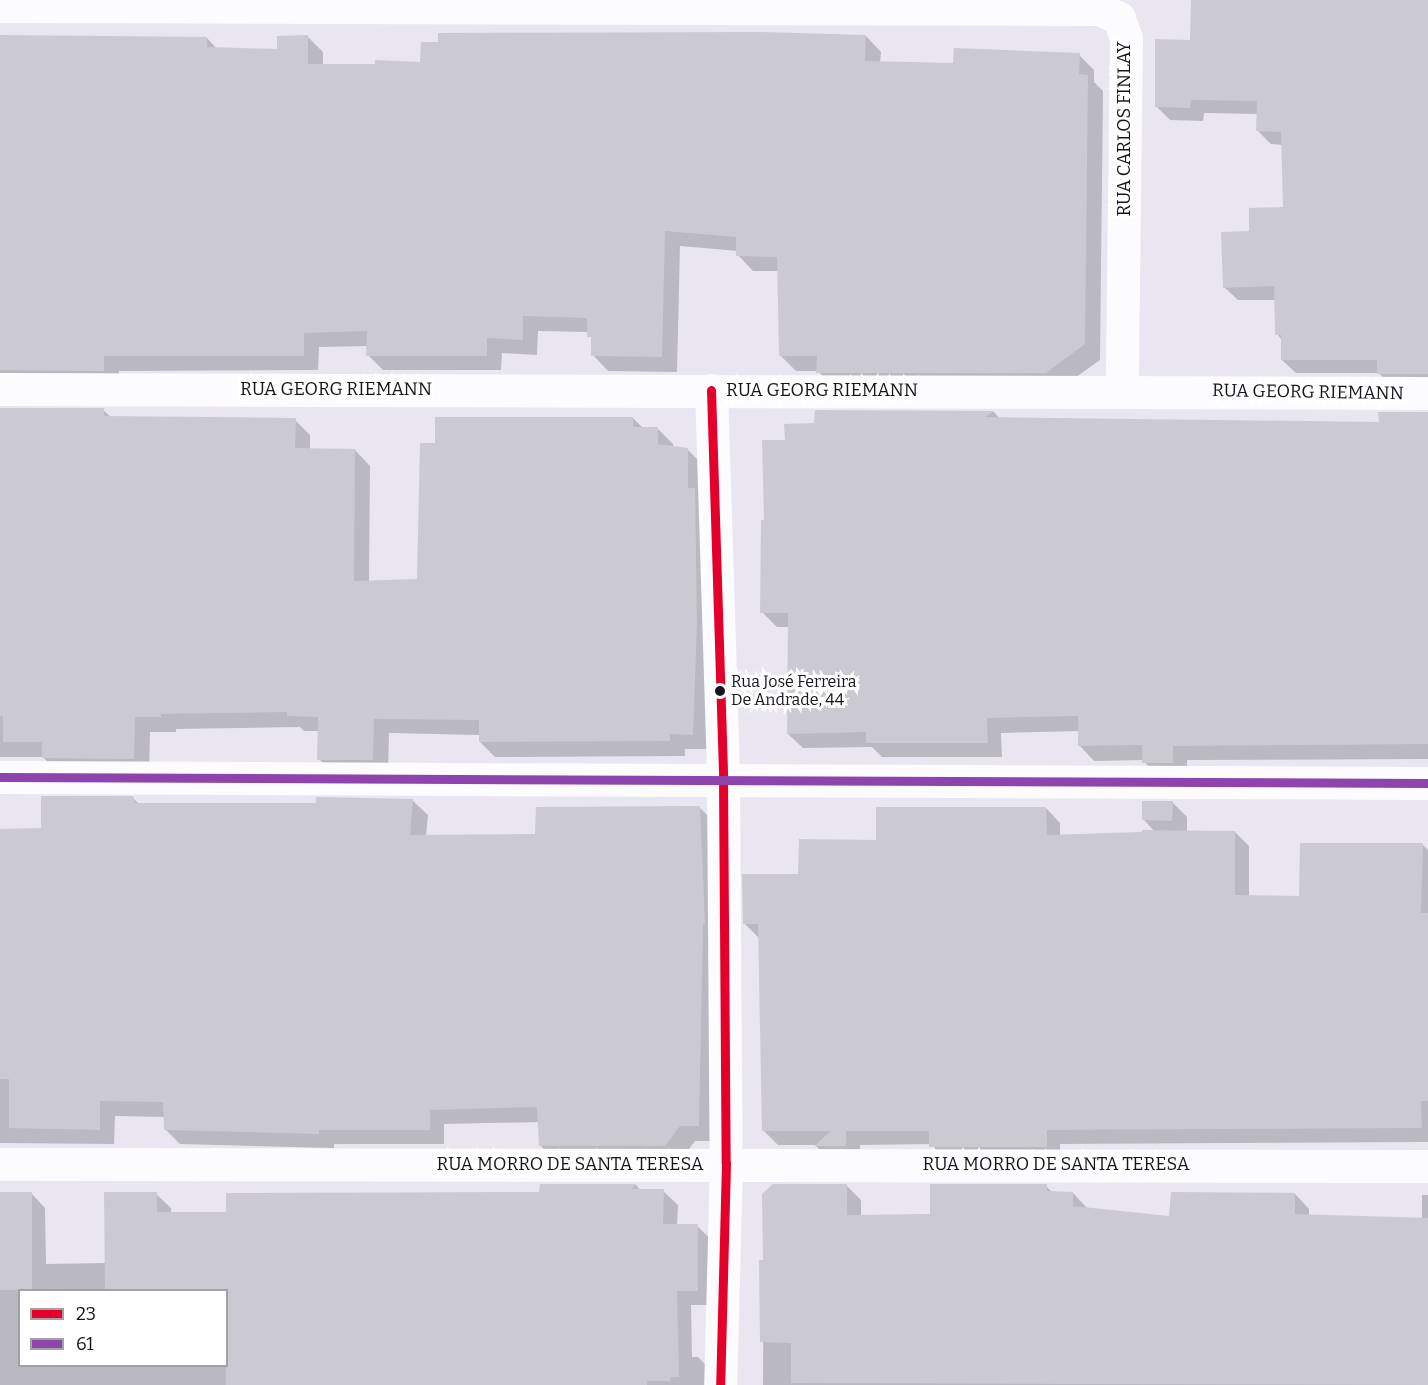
<!DOCTYPE html>
<meta charset="utf-8">
<style>
body{margin:0}
#map{position:relative;width:1428px;height:1385px;overflow:hidden;background:#e9e6f1;font-family:Bitter,serif}
div>[style]{position:absolute}
[style*='--x']{left:calc(var(--x)*1px);top:calc(var(--y)*1px);width:calc(var(--w)*1px);rotate:calc(var(--a)*1deg)}
.shadow>*{inset:0;background:#0003}
.building>*{inset:0;background:#cbc9d2}
.minor>*{height:33px;margin:-16.5px;padding:0 16.5px;transform-origin:16.5px;border-radius:16.5px;background:#fcfbfd}
.bus-1>*{height:9px;margin:-4.5px;padding:0 4.5px;transform-origin:4.5px;border-radius:4.5px;background:#e4002b}
.bus-2>*{height:9px;margin:-4.5px;padding:0 4.5px;transform-origin:4.5px;border-radius:4.5px;background:#8e44ad}
.dots>*{width:16px;height:16px;translate:-50% -50%;box-sizing:border-box;border:3px solid #fff;border-radius:50%}
span{translate:-50% -50%;white-space:nowrap;text-align:center;line-height:1.15;-webkit-text-stroke:6px #fff;paint-order:stroke}
.bus-label{font-size:16px;color:#17151c}
.left{translate:0 -50%;text-align:left}
.street-label{font-size:18px;color:#17151c}
.legend{position:absolute;left:18px;top:1289px;width:210px;height:78px;box-sizing:border-box;background:#fff;border:2px solid #a2a1a4;margin:0;padding:8px 10px;list-style:none;font-size:18px;color:#17151c}
.legend li{display:flex;align-items:center;gap:12px;height:30px}
.legend b{width:30px;border:2px solid #a2a1a4}
</style>
<div id="map">
<div class="shadow">
<i style="clip-path:polygon(1192px 0,1428px 0,1428px 387px,1392px 387px,1379px 373px,1296px 373px,1282px 360px,1282px 340px,1277px 334px,1276px 300px,1238px 300px,1224px 287px,1251px 232px,1285px 208px,1283px 145px,1271px 144px,1258px 131px,1258px 114px,1204px 113px,1203px 121px,1170px 120px,1157px 107px,1191px 41px)"></i>
<i style="clip-path:polygon(866px 36px,881px 52px,880px 63px,955px 64px,1079px 55px,1094px 70px,1094px 82px,1103px 91px,1100px 360px,1061px 388px,833px 387px,818px 371px,796px 371px,781px 356px,778px 271px,753px 271px,738px 255px,738px 251px,680px 246px,677px 372px,608px 371px,593px 355px,593px 340px,589px 332px,538px 331px,537px 355px,502px 353px,501px 370px,383px 370px,368px 355px,368px 346px,319px 347px,318px 370px,119px 371px,119px 385px,0 396px,0 37px,207px 38px,217px 49px,278px 51px,308px 37px,323px 52px,323px 65px,421px 63px)"></i>
<i style="clip-path:polygon(0 409px,103px 410px,111px 417px,295px 420px,310px 435px,310px 450px,355px 450px,370px 466px,369px 582px,419px 581px,437px 444px,633px 418px,643px 428px,657px 428px,673px 444px,673px 447px,687px 449px,703px 465px,708px 749px,685px 749px,685px 756px,495px 757px,480px 742px,480px 735px,389px 733px,388px 774px,334px 774px,319px 759px,320px 731px,304px 731px,300px 727px,176px 729px,176px 732px,150px 732px,149px 773px,58px 773px,43px 757px,0 757px)"></i>
<i style="clip-path:polygon(816px 412px,994px 412px,1000px 419px,1380px 424px,1428px 422px,1428px 759px,1187px 760px,1187px 777px,1158px 777px,1143px 760px,1094px 761px,1080px 746px,1080px 731px,1001px 733px,1002px 757px,882px 757px,872px 747px,803px 748px,788px 734px,790px 627px,777px 627px,762px 612px,766px 521px,786px 442px,815px 424px)"></i>
<i style="clip-path:polygon(133px 798px,139px 804px,318px 804px,412px 800px,428px 815px,426px 836px,537px 836px,700px 808px,715px 823px,714px 1141px,695px 1141px,680px 1161px,555px 1161px,540px 1145px,539px 1122px,444px 1124px,444px 1144px,334px 1144px,334px 1148px,180px 1144px,165px 1129px,165px 1117px,115px 1116px,114px 1144px,0 1143px,0 830px,42px 830px)"></i>
<i style="clip-path:polygon(1172px 802px,1187px 817px,1187px 832px,1235px 832px,1249px 846px,1249px 897px,1301px 897px,1422px 844px,1428px 850px,1428px 1142px,1060px 1144px,1060px 1160px,945px 1160px,931px 1144px,860px 1145px,860px 1160px,830px 1160px,816px 1146px,818px 1145px,778px 1145px,764px 1131px,759px 938px,744px 923px,799px 876px,878px 842px,1046px 808px,1060px 823px,1060px 836px,1155px 832px,1144px 820px)"></i>
<i style="clip-path:polygon(evenodd,542px 1185px,636px 1185px,641px 1191px,663px 1191px,678px 1205px,677px 1226px,697px 1226px,712px 1240px,712px 1305px,691px 1305px,692px 1357px,698px 1357px,712px 1371px,712px 1385px,0 1385px,0 1194px,31px 1193px,45px 1208px,46px 1264px,106px 1263px,156px 1194px,171px 1208px,171px 1214px,228px 1214px,540px 1194px,542px 1185px,20px 1290px,226px 1290px,226px 1366px,20px 1366px,20px 1290px)"></i>
<i style="clip-path:polygon(846px 1185px,861px 1200px,861px 1216px,931px 1216px,1046px 1186px,1053px 1193px,1073px 1193px,1087px 1208px,1171px 1218px,1295px 1194px,1309px 1209px,1309px 1216px,1422px 1219px,1422px 1195px,1428px 1195px,1428px 1385px,763px 1385px,764px 1194px)"></i>
</div>
<div class="building">
<i style="clip-path:polygon(1191px 0,1428px 0,1428px 374px,1377px 374px,1377px 360px,1281px 360px,1281px 335px,1275px 335px,1274px 286px,1223px 288px,1221px 232px,1249px 231px,1249px 208px,1283px 207px,1281px 132px,1256px 131px,1257px 101px,1191px 100px,1190px 108px,1155px 107px,1155px 39px,1190px 40px)"></i>
<i style="clip-path:polygon(759px 32px,866px 35px,865px 61px,953px 63px,954px 48px,1080px 53px,1079px 74px,1088px 75px,1085px 344px,1046px 373px,816px 373px,817px 356px,779px 356px,777px 257px,736px 256px,736px 237px,665px 231px,662px 357px,591px 356px,591px 337px,587px 337px,587px 318px,523px 316px,523px 340px,487px 338px,487px 356px,366px 356px,367px 331px,304px 333px,304px 356px,104px 356px,104px 371px,0 370px,0 35px,207px 37px,207px 47px,277px 49px,277px 36px,308px 35px,308px 64px,375px 64px,375px 60px,420px 62px,421px 42px,438px 42px,438px 33px)"></i>
<i style="clip-path:polygon(0 408px,104px 408px,104px 416px,296px 418px,295px 448px,355px 449px,354px 581px,417px 579px,420px 443px,435px 443px,435px 417px,633px 417px,633px 427px,658px 427px,658px 444px,688px 448px,688px 488px,695px 488px,697px 621px,693px 735px,670px 734px,670px 741px,479px 742px,479px 720px,374px 719px,373px 760px,317px 760px,318px 717px,287px 716px,287px 712px,161px 714px,161px 717px,135px 717px,134px 759px,42px 758px,42px 742px,3px 742px,3px 716px,0 716px)"></i>
<i style="clip-path:polygon(815px 410px,994px 411px,985px 417px,1379px 422px,1378px 412px,1428px 412px,1428px 744px,1173px 746px,1173px 763px,1142px 763px,1142px 745px,1078px 746px,1078px 716px,987px 718px,988px 743px,866px 743px,866px 732px,787px 734px,788px 613px,760px 613px,761px 520px,764px 520px,762px 440px,785px 440px,784px 424px,814px 423px)"></i>
<i style="clip-path:polygon(41px 796px,133px 796px,135px 803px,316px 803px,316px 797px,413px 799px,410px 835px,535px 834px,536px 807px,700px 806px,705px 924px,703px 924px,699px 1126px,680px 1126px,665px 1146px,539px 1146px,537px 1107px,430px 1110px,430px 1130px,319px 1130px,319px 1134px,164px 1130px,163px 1102px,100px 1101px,100px 1130px,9px 1128px,9px 1079px,0 1079px,0 829px,41px 828px)"></i>
<i style="clip-path:polygon(1142px 801px,1173px 801px,1172px 821px,1142px 820px)"></i>
<i style="clip-path:polygon(876px 807px,1046px 807px,1047px 835px,1142px 832px,1142px 830px,1235px 831px,1235px 895px,1299px 896px,1300px 843px,1423px 843px,1421px 913px,1428px 913px,1428px 1101px,1421px 1101px,1422px 1128px,1047px 1130px,1047px 1147px,929px 1147px,929px 1131px,846px 1131px,846px 1146px,814px 1146px,831px 1131px,762px 1131px,758px 924px,743px 924px,742px 874px,798px 874px,799px 839px,876px 840px)"></i>
<i style="clip-path:polygon(540px 1184px,636px 1184px,632px 1189px,664px 1189px,663px 1224px,698px 1224px,698px 1291px,677px 1291px,679px 1377px,671px 1377px,670px 1381px,647px 1381px,647px 1385px,226px 1385px,226px 1290px,105px 1290px,104px 1192px,157px 1192px,157px 1212px,226px 1212px,226px 1193px,539px 1192px)"></i>
<i style="clip-path:polygon(773px 1184px,847px 1184px,847px 1215px,930px 1214px,930px 1184px,1047px 1184px,1047px 1191px,1073px 1192px,1073px 1206px,1169px 1216px,1171px 1192px,1295px 1193px,1295px 1214px,1428px 1218px,1428px 1385px,791px 1383px,791px 1343px,760px 1342px,759px 1260px,763px 1260px,762px 1194px)"></i>
<i style="clip-path:polygon(0 1192px,32px 1192px,32px 1290px,0 1290px)"></i>
</div>
<div class="minor">
<i style="--x:0;--y:6;--w:1099;--a:0.16"></i>
<i style="--x:1099;--y:9;--w:22;--a:24"></i>
<i style="--x:1119;--y:18;--w:21;--a:71"></i>
<i style="--x:1126;--y:38;--w:352;--a:90.7"></i>
<i style="--x:0;--y:389;--w:1428;--a:0.16"></i>
<i style="--x:711;--y:390;--w:390;--a:88.2"></i>
<i style="--x:723;--y:780;--w:383;--a:89.6"></i>
<i style="--x:726;--y:1163;--w:222;--a:91.5"></i>
<i style="--x:0;--y:777;--w:1428;--a:0.24"></i>
<i style="--x:0;--y:1164;--w:1428;--a:0.08"></i>
</div>
<div class="bus-1">
<i style="--x:711;--y:390;--w:390;--a:88.2"></i>
<i style="--x:723;--y:780;--w:383;--a:89.6"></i>
<i style="--x:726;--y:1163;--w:222;--a:91.5"></i>
</div>
<div class="bus-2">
<i style="--x:0;--y:777;--w:1428;--a:0.24"></i>
</div>
<div class="dots">
<i style="left:720px;top:691px;background:#17151c"></i>
</div>
<div class="bus-label">
<span class="left" style="left:731px;top:691px">Rua José Ferreira<br>De Andrade, 44</span>
</div>
<div class="street-label">
<span style="left:1124px;top:129px;rotate:-90deg">RUA CARLOS FINLAY</span>
<span style="left:336px;top:389px">RUA GEORG RIEMANN</span>
<span style="left:822px;top:390px">RUA GEORG RIEMANN</span>
<span style="left:1308px;top:392px;rotate:1deg">RUA GEORG RIEMANN</span>
<span style="left:570px;top:1164px">RUA MORRO DE SANTA TERESA</span>
<span style="left:1056px;top:1164px">RUA MORRO DE SANTA TERESA</span>
</div>
<ul class="legend">
<li><b style="height:8px;background:#e4002b"></b>23</li>
<li><b style="height:8px;background:#8e44ad"></b>61</li>
</ul>
</div>
